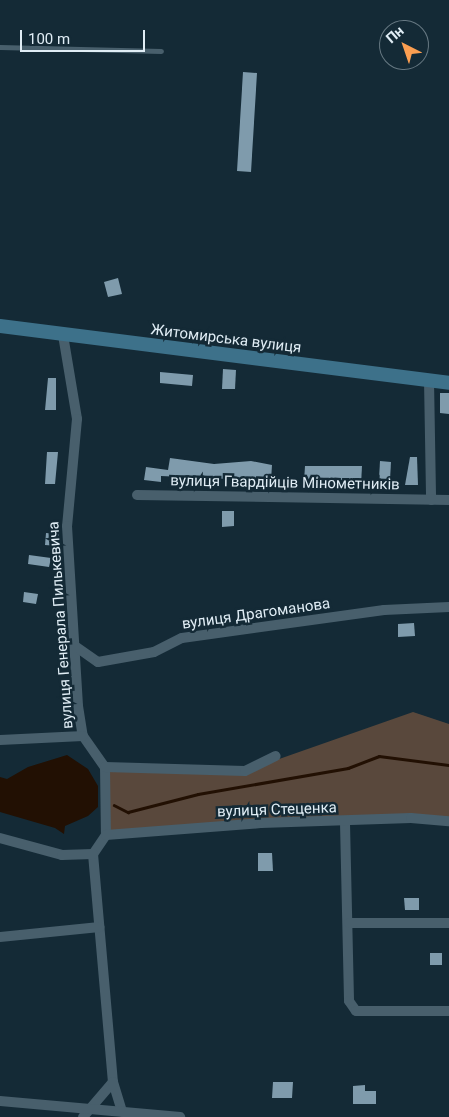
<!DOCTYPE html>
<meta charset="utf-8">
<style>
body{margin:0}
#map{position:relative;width:449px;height:1117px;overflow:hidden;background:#142a36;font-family:Roboto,sans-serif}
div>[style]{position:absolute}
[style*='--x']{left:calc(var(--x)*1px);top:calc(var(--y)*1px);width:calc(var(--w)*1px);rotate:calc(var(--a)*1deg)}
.green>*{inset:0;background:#59483c}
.water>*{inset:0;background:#221003}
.stream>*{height:2.5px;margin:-1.25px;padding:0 1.25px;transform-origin:1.25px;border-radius:1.25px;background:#221003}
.building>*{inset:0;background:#7f9bac}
.lane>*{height:5px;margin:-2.5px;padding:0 2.5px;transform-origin:2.5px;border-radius:2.5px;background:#485f6c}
.street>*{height:10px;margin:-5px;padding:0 5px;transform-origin:5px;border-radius:5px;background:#485f6c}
.secondary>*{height:14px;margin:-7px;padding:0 7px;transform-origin:7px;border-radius:7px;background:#3d718a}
span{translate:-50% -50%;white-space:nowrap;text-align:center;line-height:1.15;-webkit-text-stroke:5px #142a36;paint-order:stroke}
.street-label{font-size:15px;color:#e0edf5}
.north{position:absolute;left:379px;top:20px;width:50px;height:50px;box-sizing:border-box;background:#142a36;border:1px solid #667882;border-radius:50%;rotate:319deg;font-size:14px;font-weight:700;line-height:20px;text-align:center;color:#e0edf5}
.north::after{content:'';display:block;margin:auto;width:18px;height:22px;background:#fb9e51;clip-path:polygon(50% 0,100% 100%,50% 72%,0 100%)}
.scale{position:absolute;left:20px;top:30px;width:125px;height:22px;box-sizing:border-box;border:2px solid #e0edf5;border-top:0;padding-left:6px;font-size:15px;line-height:18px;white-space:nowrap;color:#e0edf5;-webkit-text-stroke:4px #142a36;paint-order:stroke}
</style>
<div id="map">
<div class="green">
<i style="clip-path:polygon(413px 712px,449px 724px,449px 821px,411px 818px,106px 835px,105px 767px,245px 771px)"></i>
</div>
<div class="water">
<i style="clip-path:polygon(67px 755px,88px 769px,98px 786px,98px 807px,88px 816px,65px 826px,64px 834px,55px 828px,0 812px,0 777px,7px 779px,28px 767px)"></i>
</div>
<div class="stream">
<i style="--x:114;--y:805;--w:16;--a:27"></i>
<i style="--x:128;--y:812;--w:72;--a:-14.4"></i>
<i style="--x:198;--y:794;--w:152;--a:-9.8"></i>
<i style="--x:348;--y:768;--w:33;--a:-21"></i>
<i style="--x:379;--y:756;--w:71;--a:7.3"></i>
</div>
<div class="building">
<i style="clip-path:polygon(243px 72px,257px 73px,251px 172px,237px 171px)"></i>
<i style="clip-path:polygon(118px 278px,122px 294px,108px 297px,104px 282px)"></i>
<i style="clip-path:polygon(223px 369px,236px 370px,235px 389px,222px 389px)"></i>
<i style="clip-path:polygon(160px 372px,193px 375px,192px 386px,160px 383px)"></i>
<i style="clip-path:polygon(48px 378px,56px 378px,56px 410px,45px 410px)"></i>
<i style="clip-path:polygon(440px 393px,449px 393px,449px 414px,440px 413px)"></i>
<i style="clip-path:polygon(47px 452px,58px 452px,55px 484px,45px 484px)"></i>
<i style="clip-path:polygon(410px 457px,417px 457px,418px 485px,405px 485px)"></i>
<i style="clip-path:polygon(170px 458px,214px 464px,251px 461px,272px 465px,271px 481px,161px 476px,161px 482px,144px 480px,146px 467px,168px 470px)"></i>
<i style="clip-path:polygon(380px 461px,391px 462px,390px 480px,379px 479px)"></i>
<i style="clip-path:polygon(305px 466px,362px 466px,361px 485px,304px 481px)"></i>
<i style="clip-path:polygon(222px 511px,234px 511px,234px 526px,222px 527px)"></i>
<i style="clip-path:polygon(46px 533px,59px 534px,58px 546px,45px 545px)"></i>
<i style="clip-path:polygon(29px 555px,51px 558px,49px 567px,28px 564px)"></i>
<i style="clip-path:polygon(24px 592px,38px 594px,36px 604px,23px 602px)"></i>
<i style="clip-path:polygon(414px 623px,415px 636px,398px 637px,398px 624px)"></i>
<i style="clip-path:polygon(258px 853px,272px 853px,273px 871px,258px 871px)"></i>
<i style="clip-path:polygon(404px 898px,419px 898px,419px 910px,405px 910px)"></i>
<i style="clip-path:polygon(430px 953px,442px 953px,442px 965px,430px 965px)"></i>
<i style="clip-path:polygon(273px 1082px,293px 1082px,292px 1098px,272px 1098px)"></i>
<i style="clip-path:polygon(365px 1085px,365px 1091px,376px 1091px,376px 1104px,353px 1104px,353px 1086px)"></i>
</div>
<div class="lane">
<i style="--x:0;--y:47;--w:161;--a:1.4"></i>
</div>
<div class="street">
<i style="--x:63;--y:335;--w:85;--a:80.5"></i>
<i style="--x:77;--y:419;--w:107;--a:95.3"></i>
<i style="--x:67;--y:526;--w:180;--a:86.5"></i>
<i style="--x:78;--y:706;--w:30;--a:81"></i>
<i style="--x:83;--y:736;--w:38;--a:55"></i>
<i style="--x:105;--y:767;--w:68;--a:89.2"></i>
<i style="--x:106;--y:835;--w:23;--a:124"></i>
<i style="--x:93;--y:854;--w:229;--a:85"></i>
<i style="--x:113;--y:1082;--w:46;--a:130.6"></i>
<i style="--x:429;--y:380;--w:120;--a:89"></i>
<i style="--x:137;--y:495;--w:312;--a:0.9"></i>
<i style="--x:75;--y:646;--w:28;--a:35"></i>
<i style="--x:98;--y:662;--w:57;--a:-10.1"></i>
<i style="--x:154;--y:652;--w:31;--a:-27"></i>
<i style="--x:182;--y:638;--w:204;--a:-7.9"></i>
<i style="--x:384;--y:610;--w:65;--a:-2.6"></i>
<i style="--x:0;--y:740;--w:83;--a:-2.8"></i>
<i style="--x:105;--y:767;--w:140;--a:1.6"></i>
<i style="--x:245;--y:771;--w:34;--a:-26"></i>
<i style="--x:345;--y:823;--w:178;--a:88.7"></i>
<i style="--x:349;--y:1001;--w:12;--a:55"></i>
<i style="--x:356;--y:1011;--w:93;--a:0"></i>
<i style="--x:106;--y:835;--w:155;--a:-4.4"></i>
<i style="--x:261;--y:823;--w:150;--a:-1.9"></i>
<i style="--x:411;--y:818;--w:38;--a:5"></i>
<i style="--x:0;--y:838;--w:64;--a:15.3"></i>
<i style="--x:62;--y:855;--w:31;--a:-2"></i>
<i style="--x:349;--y:923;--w:100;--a:0"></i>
<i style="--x:0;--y:937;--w:100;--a:-5.7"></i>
<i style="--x:113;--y:1082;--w:31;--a:73"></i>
<i style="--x:0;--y:1101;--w:181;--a:5.1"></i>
</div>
<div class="secondary">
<i style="--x:0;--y:326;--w:453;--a:7.2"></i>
</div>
<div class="street-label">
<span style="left:226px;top:339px;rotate:7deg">Житомирська вулиця</span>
<span style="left:285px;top:483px;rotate:1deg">вулиця Гвардійців Мінометників</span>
<span style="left:256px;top:614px;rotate:-8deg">вулиця Драгоманова</span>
<span style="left:61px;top:625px;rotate:-94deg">вулиця Генерала Пилькевича</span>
<span style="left:277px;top:810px;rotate:-2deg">вулиця Стеценка</span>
</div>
<div class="north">Пн</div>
<div class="scale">100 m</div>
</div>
